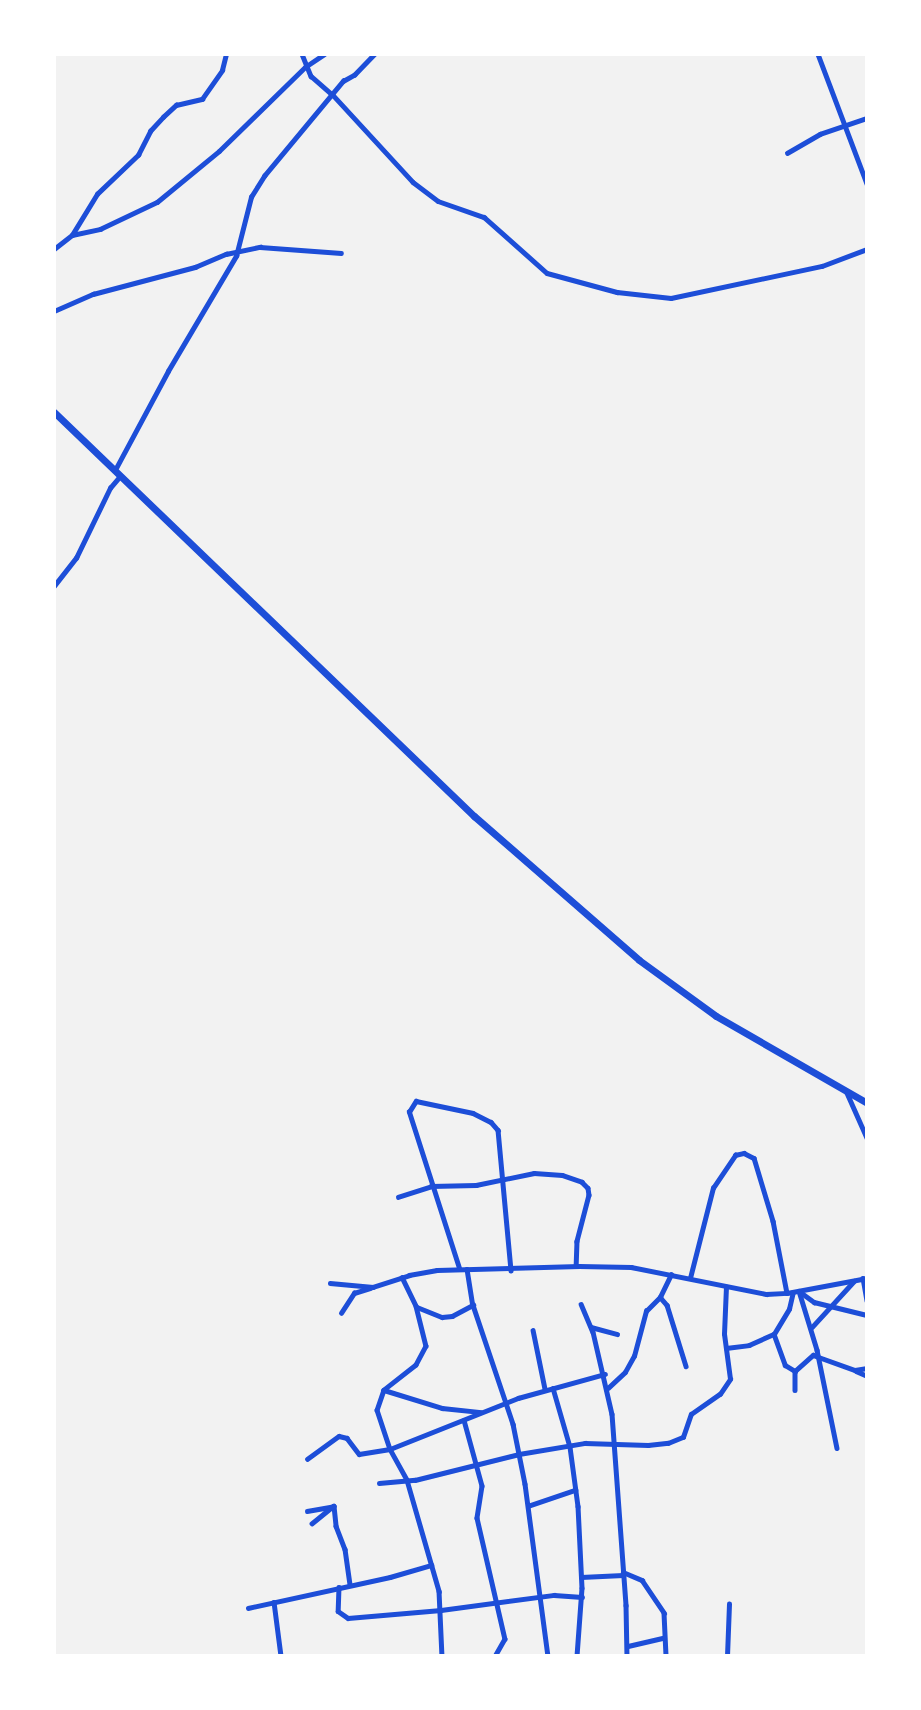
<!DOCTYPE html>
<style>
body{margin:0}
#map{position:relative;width:921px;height:1710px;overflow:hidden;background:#f2f2f2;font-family:"PT Sans Narrow",sans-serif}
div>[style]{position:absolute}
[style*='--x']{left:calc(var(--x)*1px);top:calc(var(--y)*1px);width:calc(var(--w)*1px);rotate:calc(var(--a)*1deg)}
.minor>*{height:4.5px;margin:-2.25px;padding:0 2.25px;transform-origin:2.25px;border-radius:2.25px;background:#1d4ed8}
.trunk>*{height:7px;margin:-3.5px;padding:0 3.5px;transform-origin:3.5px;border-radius:3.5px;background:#1d4ed8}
span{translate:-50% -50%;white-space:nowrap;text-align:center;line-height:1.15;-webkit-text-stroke:6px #fff;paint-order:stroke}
.frame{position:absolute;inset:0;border:56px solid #fff;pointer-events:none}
</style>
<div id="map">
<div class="minor">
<i style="--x:302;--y:54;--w:24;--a:68"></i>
<i style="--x:311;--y:76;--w:29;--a:41"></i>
<i style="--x:333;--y:95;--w:118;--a:47.4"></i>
<i style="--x:413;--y:182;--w:31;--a:37"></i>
<i style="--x:438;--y:201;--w:49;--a:19.2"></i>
<i style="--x:484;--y:217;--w:84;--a:41.6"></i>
<i style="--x:547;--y:273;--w:73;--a:15.2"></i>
<i style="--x:617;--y:292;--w:54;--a:6.3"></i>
<i style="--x:671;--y:298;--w:154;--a:-12"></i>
<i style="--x:822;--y:266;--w:48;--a:-20.7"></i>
<i style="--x:818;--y:54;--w:139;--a:69.3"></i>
<i style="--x:787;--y:153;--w:38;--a:-30"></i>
<i style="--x:820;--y:134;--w:50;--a:-18.8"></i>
<i style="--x:72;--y:235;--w:29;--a:-12"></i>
<i style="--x:100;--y:229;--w:63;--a:-25.3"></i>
<i style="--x:157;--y:202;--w:80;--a:-39.4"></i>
<i style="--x:219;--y:151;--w:120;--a:-44.3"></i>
<i style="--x:305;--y:67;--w:23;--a:-34"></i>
<i style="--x:54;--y:249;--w:23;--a:-38"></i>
<i style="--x:72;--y:235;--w:48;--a:-58.6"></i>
<i style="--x:97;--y:194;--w:57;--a:-43.6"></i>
<i style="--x:138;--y:155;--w:27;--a:-63"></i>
<i style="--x:150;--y:131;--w:19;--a:-47"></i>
<i style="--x:163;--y:117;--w:18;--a:-43"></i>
<i style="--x:176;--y:105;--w:27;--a:-13"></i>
<i style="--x:202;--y:99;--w:35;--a:-55"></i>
<i style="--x:222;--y:70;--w:16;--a:-76"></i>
<i style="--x:54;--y:311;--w:43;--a:-23.6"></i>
<i style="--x:93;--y:294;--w:106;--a:-14.8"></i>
<i style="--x:195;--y:267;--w:34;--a:-23"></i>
<i style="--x:226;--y:254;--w:35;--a:-12"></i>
<i style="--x:260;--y:247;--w:81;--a:4.2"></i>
<i style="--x:115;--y:470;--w:112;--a:-61.8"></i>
<i style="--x:168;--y:371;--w:134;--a:-59.4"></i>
<i style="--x:236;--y:256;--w:61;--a:-75.7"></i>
<i style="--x:251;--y:197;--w:25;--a:-58"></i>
<i style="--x:264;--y:176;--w:124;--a:-50.3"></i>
<i style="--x:343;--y:81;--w:13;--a:-29"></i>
<i style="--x:354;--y:75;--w:29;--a:-46"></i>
<i style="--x:54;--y:586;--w:36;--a:-52"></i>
<i style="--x:76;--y:558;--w:78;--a:-64.1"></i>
<i style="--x:110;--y:488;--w:16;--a:-50"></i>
<i style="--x:847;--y:1093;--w:49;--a:66"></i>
<i style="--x:398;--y:1197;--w:35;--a:-18"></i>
<i style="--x:431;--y:1186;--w:45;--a:-1.3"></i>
<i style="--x:476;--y:1185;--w:59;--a:-11.7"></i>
<i style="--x:534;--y:1173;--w:28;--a:4"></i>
<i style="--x:562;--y:1175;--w:21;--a:19"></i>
<i style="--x:582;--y:1182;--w:8;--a:45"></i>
<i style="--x:588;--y:1188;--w:7;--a:82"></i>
<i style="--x:589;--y:1195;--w:48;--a:104.6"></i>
<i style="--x:577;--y:1241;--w:25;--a:92"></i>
<i style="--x:459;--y:1268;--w:164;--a:-107.8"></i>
<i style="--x:409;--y:1112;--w:13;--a:-58"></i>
<i style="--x:416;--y:1101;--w:58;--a:11.9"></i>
<i style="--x:473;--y:1113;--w:20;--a:27"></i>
<i style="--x:491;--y:1122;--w:11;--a:49"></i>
<i style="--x:498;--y:1130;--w:141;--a:84.7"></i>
<i style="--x:467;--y:1269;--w:36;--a:81"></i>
<i style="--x:473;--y:1305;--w:126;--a:71.4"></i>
<i style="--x:513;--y:1424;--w:61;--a:78.7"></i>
<i style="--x:525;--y:1484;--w:174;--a:82.4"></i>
<i style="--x:402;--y:1277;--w:32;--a:64"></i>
<i style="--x:416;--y:1306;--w:41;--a:76"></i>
<i style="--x:426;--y:1346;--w:21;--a:118"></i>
<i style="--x:416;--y:1365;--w:41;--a:142"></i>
<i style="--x:384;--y:1390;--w:21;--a:109"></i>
<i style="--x:377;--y:1410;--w:41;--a:71.6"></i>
<i style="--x:390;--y:1449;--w:35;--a:61"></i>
<i style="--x:407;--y:1480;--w:116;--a:73.9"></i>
<i style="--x:439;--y:1591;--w:65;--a:87.4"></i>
<i style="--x:690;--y:1278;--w:93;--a:-75.7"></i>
<i style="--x:713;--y:1188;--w:40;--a:-56"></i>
<i style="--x:735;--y:1155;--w:9;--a:-13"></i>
<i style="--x:744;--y:1153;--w:11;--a:27"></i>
<i style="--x:754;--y:1158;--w:66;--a:73.2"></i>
<i style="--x:773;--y:1221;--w:73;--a:79"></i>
<i style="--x:863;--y:1278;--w:23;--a:80"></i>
<i style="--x:330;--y:1283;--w:43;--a:5.3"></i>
<i style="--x:373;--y:1287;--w:38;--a:-18"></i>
<i style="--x:409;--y:1275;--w:28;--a:-10"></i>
<i style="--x:437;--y:1270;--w:142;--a:-1.6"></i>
<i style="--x:579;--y:1266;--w:52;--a:1.1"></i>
<i style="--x:631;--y:1267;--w:138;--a:11.3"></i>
<i style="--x:766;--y:1294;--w:21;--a:-3"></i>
<i style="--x:787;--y:1293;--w:81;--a:-10.6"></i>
<i style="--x:799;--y:1291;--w:62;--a:73"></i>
<i style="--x:817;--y:1350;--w:100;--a:78.5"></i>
<i style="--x:799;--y:1291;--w:19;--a:36"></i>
<i style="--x:814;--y:1302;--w:55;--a:13.8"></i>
<i style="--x:660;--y:1297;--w:11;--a:49"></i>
<i style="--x:667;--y:1305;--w:64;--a:72.7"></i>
<i style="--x:581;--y:1304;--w:30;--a:67"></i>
<i style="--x:593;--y:1332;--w:84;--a:77"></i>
<i style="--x:612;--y:1414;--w:192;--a:85.8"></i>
<i style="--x:626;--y:1605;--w:51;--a:88.9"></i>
<i style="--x:417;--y:1307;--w:27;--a:22"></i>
<i style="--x:442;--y:1317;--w:10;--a:-6"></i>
<i style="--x:452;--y:1316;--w:24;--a:-28"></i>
<i style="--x:341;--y:1313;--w:24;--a:-57"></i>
<i style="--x:354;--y:1293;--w:17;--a:-17"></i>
<i style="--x:591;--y:1327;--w:27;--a:15"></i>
<i style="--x:812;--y:1327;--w:62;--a:-47.6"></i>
<i style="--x:533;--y:1330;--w:60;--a:78.5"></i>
<i style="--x:774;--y:1334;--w:33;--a:70"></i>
<i style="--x:785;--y:1365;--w:12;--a:31"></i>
<i style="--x:795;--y:1371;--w:19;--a:90"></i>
<i style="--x:726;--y:1348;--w:23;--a:-7"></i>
<i style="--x:749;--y:1345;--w:27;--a:-24"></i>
<i style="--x:774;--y:1334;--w:29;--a:-59"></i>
<i style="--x:789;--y:1309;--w:17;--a:-77"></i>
<i style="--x:795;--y:1371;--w:24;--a:-42"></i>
<i style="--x:813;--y:1355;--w:45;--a:19.7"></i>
<i style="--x:855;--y:1370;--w:12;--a:-9"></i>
<i style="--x:856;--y:1371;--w:12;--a:24"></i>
<i style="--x:553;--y:1388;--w:61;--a:73.9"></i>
<i style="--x:570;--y:1447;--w:60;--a:82.3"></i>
<i style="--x:578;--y:1506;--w:82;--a:87.2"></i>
<i style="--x:582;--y:1588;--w:68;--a:94.2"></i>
<i style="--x:608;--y:1388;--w:23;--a:-43"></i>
<i style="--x:625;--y:1372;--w:18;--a:-61"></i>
<i style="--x:634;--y:1356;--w:47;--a:-75.1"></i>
<i style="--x:646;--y:1311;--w:20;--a:-45"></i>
<i style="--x:660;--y:1297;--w:25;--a:-64"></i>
<i style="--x:384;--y:1390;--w:61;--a:17.2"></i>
<i style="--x:442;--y:1408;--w:39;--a:6"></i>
<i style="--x:464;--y:1420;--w:68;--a:74.7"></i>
<i style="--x:482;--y:1486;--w:32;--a:99"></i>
<i style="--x:477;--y:1518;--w:124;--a:77"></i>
<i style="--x:505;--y:1639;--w:20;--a:120"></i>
<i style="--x:307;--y:1459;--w:39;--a:-36"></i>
<i style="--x:339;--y:1436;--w:8;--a:14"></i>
<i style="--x:347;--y:1438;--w:20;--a:53"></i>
<i style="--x:359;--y:1454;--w:31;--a:-9"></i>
<i style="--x:390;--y:1449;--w:138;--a:-21.7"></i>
<i style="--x:518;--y:1398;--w:90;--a:-15.4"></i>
<i style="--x:379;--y:1483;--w:36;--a:-5"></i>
<i style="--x:415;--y:1480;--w:107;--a:-14"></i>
<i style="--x:519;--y:1454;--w:67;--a:-9.5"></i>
<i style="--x:585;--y:1443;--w:63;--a:1.8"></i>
<i style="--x:648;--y:1445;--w:20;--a:-6"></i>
<i style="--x:668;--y:1443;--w:16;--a:-22"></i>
<i style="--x:683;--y:1437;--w:24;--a:-71"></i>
<i style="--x:691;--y:1414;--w:35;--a:-35"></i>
<i style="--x:720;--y:1394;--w:18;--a:-56"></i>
<i style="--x:730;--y:1379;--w:45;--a:-97.6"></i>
<i style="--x:724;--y:1334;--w:47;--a:-87.6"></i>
<i style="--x:334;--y:1506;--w:20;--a:84"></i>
<i style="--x:336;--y:1526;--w:25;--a:69"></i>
<i style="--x:345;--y:1549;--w:36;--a:82"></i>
<i style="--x:528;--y:1506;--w:50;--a:-18.8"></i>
<i style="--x:307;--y:1511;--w:27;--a:-10"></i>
<i style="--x:334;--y:1506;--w:28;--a:141"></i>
<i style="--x:623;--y:1572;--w:21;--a:23"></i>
<i style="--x:642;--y:1580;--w:40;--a:56"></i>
<i style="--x:664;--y:1613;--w:43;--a:87.3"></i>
<i style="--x:581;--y:1577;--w:42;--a:-2.7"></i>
<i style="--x:339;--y:1587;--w:24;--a:92"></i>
<i style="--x:338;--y:1611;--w:12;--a:35"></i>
<i style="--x:348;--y:1618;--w:93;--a:-4.9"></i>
<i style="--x:441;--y:1610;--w:114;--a:-7.6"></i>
<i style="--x:554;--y:1595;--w:28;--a:4"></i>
<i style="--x:274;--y:1602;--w:54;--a:82.6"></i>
<i style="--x:248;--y:1608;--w:145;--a:-12.3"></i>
<i style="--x:390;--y:1577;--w:43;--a:-16.3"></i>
<i style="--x:628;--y:1646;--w:37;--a:-13"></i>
<i style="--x:727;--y:1656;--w:52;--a:-87.8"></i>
</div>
<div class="trunk">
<i style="--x:54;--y:412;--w:583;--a:43.89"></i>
<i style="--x:474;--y:816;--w:219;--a:41.1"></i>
<i style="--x:639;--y:960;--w:95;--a:36"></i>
<i style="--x:716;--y:1016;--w:174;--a:29.9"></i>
</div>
<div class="frame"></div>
</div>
